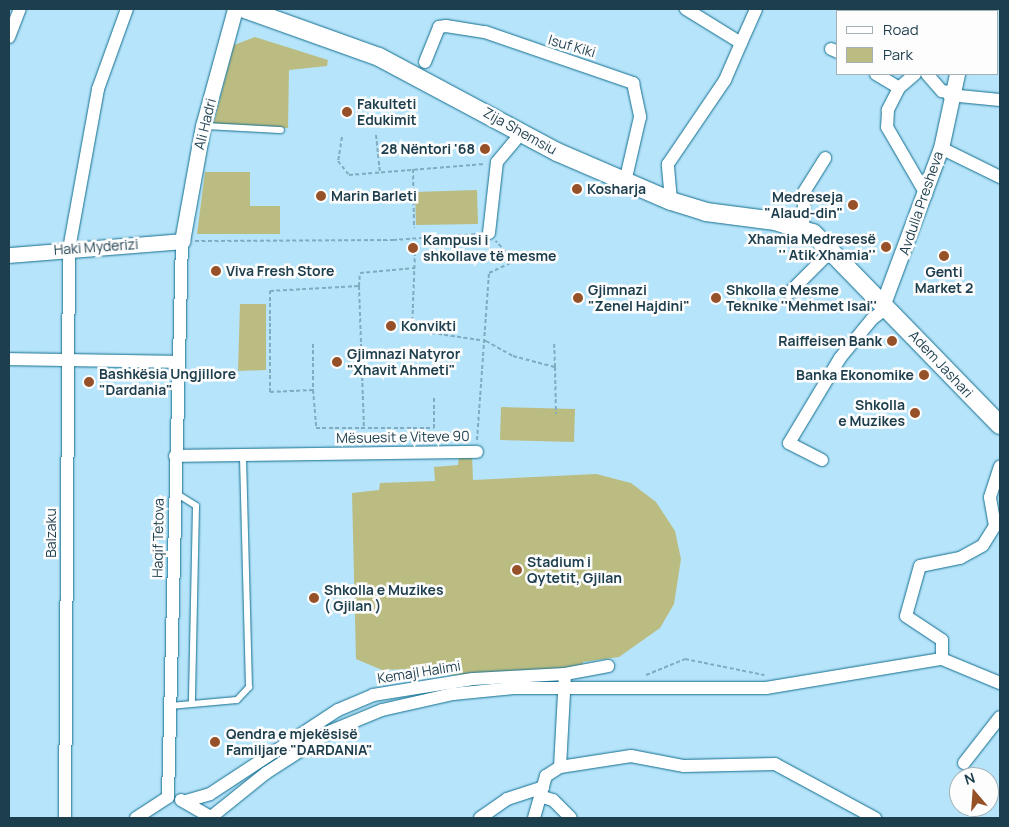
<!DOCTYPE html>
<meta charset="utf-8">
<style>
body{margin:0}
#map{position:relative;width:1009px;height:827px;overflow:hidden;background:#b6e4fa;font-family:Manrope,sans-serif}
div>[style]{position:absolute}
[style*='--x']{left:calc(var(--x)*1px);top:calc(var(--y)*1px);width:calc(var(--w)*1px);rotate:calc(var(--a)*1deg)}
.green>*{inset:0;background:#bbbc81}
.path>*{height:2px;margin-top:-1px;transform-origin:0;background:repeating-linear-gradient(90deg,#81abbe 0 4px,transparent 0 6.5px)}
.roads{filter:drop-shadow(0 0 1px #126e8f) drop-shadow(0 0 1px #126e8f)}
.service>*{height:6px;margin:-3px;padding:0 3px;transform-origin:3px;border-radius:3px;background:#fff}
.minor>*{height:12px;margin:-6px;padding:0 6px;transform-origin:6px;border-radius:6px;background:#fff}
.tertiary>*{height:15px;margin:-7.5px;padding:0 7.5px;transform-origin:7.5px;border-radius:7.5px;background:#fff}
.secondary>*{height:18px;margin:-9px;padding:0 9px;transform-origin:9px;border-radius:9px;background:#fff}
.dots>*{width:14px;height:14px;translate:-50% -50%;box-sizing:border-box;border:2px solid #fdfdfd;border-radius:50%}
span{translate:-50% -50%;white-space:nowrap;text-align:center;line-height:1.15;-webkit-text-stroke:5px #fdfdfd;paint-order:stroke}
.street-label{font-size:14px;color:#1d3e4d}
.poi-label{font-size:14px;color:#1d3e4d;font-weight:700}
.left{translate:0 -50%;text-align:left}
.right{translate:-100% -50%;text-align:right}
.frame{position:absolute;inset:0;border:10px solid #1d3e4d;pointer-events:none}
.legend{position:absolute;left:836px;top:10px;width:162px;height:65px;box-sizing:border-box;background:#fdfdfd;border:1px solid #a3b1b7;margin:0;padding:6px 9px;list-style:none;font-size:15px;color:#1d3e4d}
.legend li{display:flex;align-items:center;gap:10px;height:25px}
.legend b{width:25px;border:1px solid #a3b1b7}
.north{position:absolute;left:949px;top:767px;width:50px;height:50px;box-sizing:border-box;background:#fdfdfd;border:1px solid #a3b1b7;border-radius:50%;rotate:342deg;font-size:14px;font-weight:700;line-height:20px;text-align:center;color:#1d3e4d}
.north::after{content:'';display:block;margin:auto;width:18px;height:22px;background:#975128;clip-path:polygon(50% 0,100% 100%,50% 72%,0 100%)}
</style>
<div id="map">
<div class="green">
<i style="clip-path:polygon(255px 37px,328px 60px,327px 66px,289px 70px,288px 128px,213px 126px,234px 45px)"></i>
<i style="clip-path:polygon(205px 172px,250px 172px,250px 206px,280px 206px,280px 234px,197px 234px)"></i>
<i style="clip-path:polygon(477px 190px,478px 224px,416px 225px,415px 192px)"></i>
<i style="clip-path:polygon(240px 304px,266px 304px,266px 370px,238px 371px)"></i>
<i style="clip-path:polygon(501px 407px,575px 409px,574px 442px,500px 440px)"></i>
<i style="clip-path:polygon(472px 454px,473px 480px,596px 474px,631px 483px,656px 502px,675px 531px,681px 559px,674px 604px,660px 628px,619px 657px,583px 662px,583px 668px,410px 677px,410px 669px,382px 670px,356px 659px,352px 493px,379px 490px,380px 483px,435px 481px,434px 467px,458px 465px,459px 455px)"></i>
</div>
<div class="path">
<i style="--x:376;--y:135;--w:36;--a:84"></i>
<i style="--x:342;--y:137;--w:24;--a:99"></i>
<i style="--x:338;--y:161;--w:18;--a:52"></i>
<i style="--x:349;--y:175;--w:136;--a:-4.6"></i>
<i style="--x:413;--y:169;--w:59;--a:89"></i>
<i style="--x:195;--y:241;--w:198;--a:-0.3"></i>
<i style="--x:393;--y:240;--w:84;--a:-4.1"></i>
<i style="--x:415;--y:252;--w:78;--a:92.2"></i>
<i style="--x:412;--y:330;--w:75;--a:8.5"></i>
<i style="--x:486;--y:341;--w:31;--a:29"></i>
<i style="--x:513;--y:356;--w:43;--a:14.7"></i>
<i style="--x:555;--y:367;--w:26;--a:-92"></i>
<i style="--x:359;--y:286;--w:141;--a:88"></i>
<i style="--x:313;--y:344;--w:46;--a:90"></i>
<i style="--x:313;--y:390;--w:43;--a:177.3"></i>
<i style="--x:270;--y:392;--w:101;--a:-90"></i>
<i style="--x:270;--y:291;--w:89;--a:-3.2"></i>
<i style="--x:359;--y:286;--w:13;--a:-86"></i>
<i style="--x:360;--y:273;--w:55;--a:-5.2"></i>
<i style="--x:555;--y:367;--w:47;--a:88.8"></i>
<i style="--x:313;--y:390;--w:38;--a:85"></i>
<i style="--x:316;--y:428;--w:118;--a:0"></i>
<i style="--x:434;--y:428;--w:32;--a:-90"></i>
<i style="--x:477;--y:440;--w:167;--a:-85.9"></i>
<i style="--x:489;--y:273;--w:29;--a:-25"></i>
<i style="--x:515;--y:261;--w:28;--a:-134"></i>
<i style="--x:646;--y:675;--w:42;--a:-22.3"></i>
<i style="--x:685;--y:659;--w:81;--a:11.4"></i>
</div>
<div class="roads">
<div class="service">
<i style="--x:204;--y:126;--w:77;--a:3"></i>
<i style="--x:174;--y:492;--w:26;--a:32"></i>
<i style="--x:196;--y:506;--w:197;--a:91.2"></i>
<i style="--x:170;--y:706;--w:67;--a:-5.1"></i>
<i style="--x:237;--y:700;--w:18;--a:-47"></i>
<i style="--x:249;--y:687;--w:232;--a:-91.5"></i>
</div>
<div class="minor">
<i style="--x:9;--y:37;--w:30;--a:-69"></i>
<i style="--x:741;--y:43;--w:37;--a:-66"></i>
<i style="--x:831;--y:49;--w:8;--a:23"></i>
<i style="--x:425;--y:62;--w:38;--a:-68"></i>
<i style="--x:439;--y:27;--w:7;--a:-8"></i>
<i style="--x:446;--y:26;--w:39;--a:9"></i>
<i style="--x:485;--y:32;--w:157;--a:19"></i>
<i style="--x:633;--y:83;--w:35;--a:78"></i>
<i style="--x:640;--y:117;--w:67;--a:103"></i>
<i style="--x:876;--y:74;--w:27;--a:31"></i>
<i style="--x:915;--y:74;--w:21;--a:139"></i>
<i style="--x:899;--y:88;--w:25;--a:117"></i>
<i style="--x:888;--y:110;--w:17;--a:93"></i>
<i style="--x:887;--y:127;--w:78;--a:59.8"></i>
<i style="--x:927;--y:74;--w:23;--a:49"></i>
<i style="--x:942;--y:91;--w:8;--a:7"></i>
<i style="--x:949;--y:95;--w:51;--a:5.6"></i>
<i style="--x:941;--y:148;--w:66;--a:26.2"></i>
<i style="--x:671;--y:201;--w:37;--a:-95"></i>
<i style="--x:668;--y:164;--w:102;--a:-55.8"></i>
<i style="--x:725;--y:80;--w:40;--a:-66.6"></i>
<i style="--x:741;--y:43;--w:65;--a:-148.3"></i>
<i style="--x:803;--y:229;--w:37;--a:-88"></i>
<i style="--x:804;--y:192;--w:40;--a:-58"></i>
<i style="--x:489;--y:233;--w:71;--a:-83.6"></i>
<i style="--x:497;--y:162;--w:38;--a:-50"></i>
<i style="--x:789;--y:293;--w:59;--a:-45"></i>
<i style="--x:9;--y:359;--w:170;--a:1"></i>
<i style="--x:175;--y:456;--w:302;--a:-0.8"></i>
<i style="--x:822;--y:460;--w:37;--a:-153"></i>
<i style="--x:789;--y:443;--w:99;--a:-59"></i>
<i style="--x:840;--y:358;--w:50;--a:-50.6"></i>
<i style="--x:872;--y:319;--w:20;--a:-37"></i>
<i style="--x:942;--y:659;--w:19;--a:-90"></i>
<i style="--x:942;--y:640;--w:43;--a:-146.3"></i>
<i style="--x:906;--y:616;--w:52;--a:-74.4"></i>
<i style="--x:920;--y:566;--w:41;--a:-11.3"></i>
<i style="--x:960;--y:558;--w:26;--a:-29"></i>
<i style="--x:983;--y:545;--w:22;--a:-58"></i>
<i style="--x:995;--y:526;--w:29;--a:-100"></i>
<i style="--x:990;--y:497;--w:32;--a:-72"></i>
<i style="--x:964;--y:763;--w:58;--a:-52"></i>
<i style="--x:560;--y:767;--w:93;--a:-86.9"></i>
<i style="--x:565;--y:674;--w:44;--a:-10.5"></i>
<i style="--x:168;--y:797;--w:556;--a:-88.56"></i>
<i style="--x:543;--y:797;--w:10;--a:17"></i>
<i style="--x:553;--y:800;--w:25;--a:45"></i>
<i style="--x:181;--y:800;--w:36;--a:30"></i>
<i style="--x:186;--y:801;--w:25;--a:-16"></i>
<i style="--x:210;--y:794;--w:153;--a:-33.3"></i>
<i style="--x:338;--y:710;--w:38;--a:-23"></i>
<i style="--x:373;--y:695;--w:101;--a:-9.1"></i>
<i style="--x:473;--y:679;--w:92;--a:-3.1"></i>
<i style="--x:65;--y:818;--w:569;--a:-89.6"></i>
<i style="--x:69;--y:249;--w:163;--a:-79.7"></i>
<i style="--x:98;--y:89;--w:85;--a:-70.1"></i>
<i style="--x:136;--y:818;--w:38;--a:-33"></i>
<i style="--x:210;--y:818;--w:72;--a:-38.8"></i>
<i style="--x:266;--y:773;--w:77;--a:-32.9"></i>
<i style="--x:331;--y:731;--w:55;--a:-22.4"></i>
<i style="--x:382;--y:710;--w:73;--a:-12.7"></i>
<i style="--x:453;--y:694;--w:61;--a:-5.6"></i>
<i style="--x:514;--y:688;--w:252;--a:0"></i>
<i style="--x:766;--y:688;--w:178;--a:-9.4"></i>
<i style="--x:942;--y:659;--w:63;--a:22.5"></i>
<i style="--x:480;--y:818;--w:33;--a:-35"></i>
<i style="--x:507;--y:799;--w:38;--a:-18"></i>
<i style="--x:534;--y:818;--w:44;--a:-74.1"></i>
<i style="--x:546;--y:776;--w:17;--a:-33"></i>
<i style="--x:560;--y:767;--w:72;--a:-8.8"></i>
<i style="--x:631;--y:756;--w:54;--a:10.7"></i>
<i style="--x:684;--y:766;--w:91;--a:-1.3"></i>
<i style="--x:775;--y:764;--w:114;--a:28.4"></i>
</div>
<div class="tertiary">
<i style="--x:959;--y:11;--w:2;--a:-90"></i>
<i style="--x:9;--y:255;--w:174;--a:-4.6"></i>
<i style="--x:182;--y:241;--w:117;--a:-79.7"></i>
<i style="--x:203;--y:126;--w:121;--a:-74.7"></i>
<i style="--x:884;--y:301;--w:163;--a:-69.6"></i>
<i style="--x:941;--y:148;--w:76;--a:-77.8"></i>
</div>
<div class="secondary">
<i style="--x:245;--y:9;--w:142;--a:19.7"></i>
<i style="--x:379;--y:57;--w:202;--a:28.1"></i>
<i style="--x:557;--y:152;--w:124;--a:23.3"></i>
<i style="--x:671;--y:201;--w:37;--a:17"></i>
<i style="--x:706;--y:212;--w:70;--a:7.4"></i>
<i style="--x:775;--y:221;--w:40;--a:18"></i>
<i style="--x:813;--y:233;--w:268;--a:45.8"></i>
</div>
</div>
<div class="dots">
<i style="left:347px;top:112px;background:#975128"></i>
<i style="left:485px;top:149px;background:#975128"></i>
<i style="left:577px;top:189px;background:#975128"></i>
<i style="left:321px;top:196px;background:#975128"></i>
<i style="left:853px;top:205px;background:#975128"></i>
<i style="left:886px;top:247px;background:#975128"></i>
<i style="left:413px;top:248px;background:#975128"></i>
<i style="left:944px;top:256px;background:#975128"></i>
<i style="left:216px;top:271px;background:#975128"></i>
<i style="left:578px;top:298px;background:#975128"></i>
<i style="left:716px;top:298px;background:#975128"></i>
<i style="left:391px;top:326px;background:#975128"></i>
<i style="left:892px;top:341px;background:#975128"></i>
<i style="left:337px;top:362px;background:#975128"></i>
<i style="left:924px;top:375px;background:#975128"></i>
<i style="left:89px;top:382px;background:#975128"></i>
<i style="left:915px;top:413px;background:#975128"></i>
<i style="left:517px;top:570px;background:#975128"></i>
<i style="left:314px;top:598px;background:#975128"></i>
<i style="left:215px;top:742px;background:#975128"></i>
</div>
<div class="street-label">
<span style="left:572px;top:46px;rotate:16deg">Isuf Kiki</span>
<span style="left:205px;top:124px;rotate:-76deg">Ali Hadri</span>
<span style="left:520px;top:131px;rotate:29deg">Zija Shemsiu</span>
<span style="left:921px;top:203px;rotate:-71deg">Avdulla Presheva</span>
<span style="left:96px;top:247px;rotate:-4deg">Haki Myderizi</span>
<span style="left:941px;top:364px;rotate:47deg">Adem Jashari</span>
<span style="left:403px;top:437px;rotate:-1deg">Mësuesit e Viteve 90</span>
<span style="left:51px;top:533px;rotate:-90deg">Balzaku</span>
<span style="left:158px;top:538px;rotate:-89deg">Haqif Tetova</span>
<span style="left:419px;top:672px;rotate:-9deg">Kemajl Halimi</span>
</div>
<div class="poi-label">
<span class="left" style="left:357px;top:112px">Fakulteti<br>Edukimit</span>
<span class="right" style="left:475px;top:149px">28 Nëntori '68</span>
<span class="left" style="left:587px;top:189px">Kosharja</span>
<span class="left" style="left:331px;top:196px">Marin Barleti</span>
<span class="right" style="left:843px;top:205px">Medreseja<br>"Alaud-din"</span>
<span class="right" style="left:876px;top:247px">Xhamia Medresesë<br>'' Atik Xhamia''</span>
<span class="left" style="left:423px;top:248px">Kampusi i<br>shkollave të mesme</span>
<span class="left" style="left:226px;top:271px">Viva Fresh Store</span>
<span style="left:944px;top:280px">Genti<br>Market 2</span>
<span class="left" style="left:588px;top:298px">Gjimnazi<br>"Zenel Hajdini"</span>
<span class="left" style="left:726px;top:298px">Shkolla e Mesme<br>Teknike ''Mehmet Isai''</span>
<span class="left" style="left:401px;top:326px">Konvikti</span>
<span class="right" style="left:882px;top:341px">Raiffeisen Bank</span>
<span class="left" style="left:347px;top:362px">Gjimnazi Natyror<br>"Xhavit Ahmeti"</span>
<span class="left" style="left:99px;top:382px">Bashkësia Ungjillore<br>"Dardania"</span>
<span class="right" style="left:914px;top:375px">Banka Ekonomike</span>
<span class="right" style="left:905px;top:413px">Shkolla<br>e Muzikes</span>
<span class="left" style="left:527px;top:570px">Stadium i<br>Qytetit, Gjilan</span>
<span class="left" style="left:324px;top:598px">Shkolla e Muzikes<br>( Gjilan )</span>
<span class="left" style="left:226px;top:742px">Qendra e mjekësisë<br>Familjare "DARDANIA"</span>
</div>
<div class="frame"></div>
<ul class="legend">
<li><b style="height:6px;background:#fff"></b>Road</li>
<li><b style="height:14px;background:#bbbc81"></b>Park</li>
</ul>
<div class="north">N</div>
</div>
